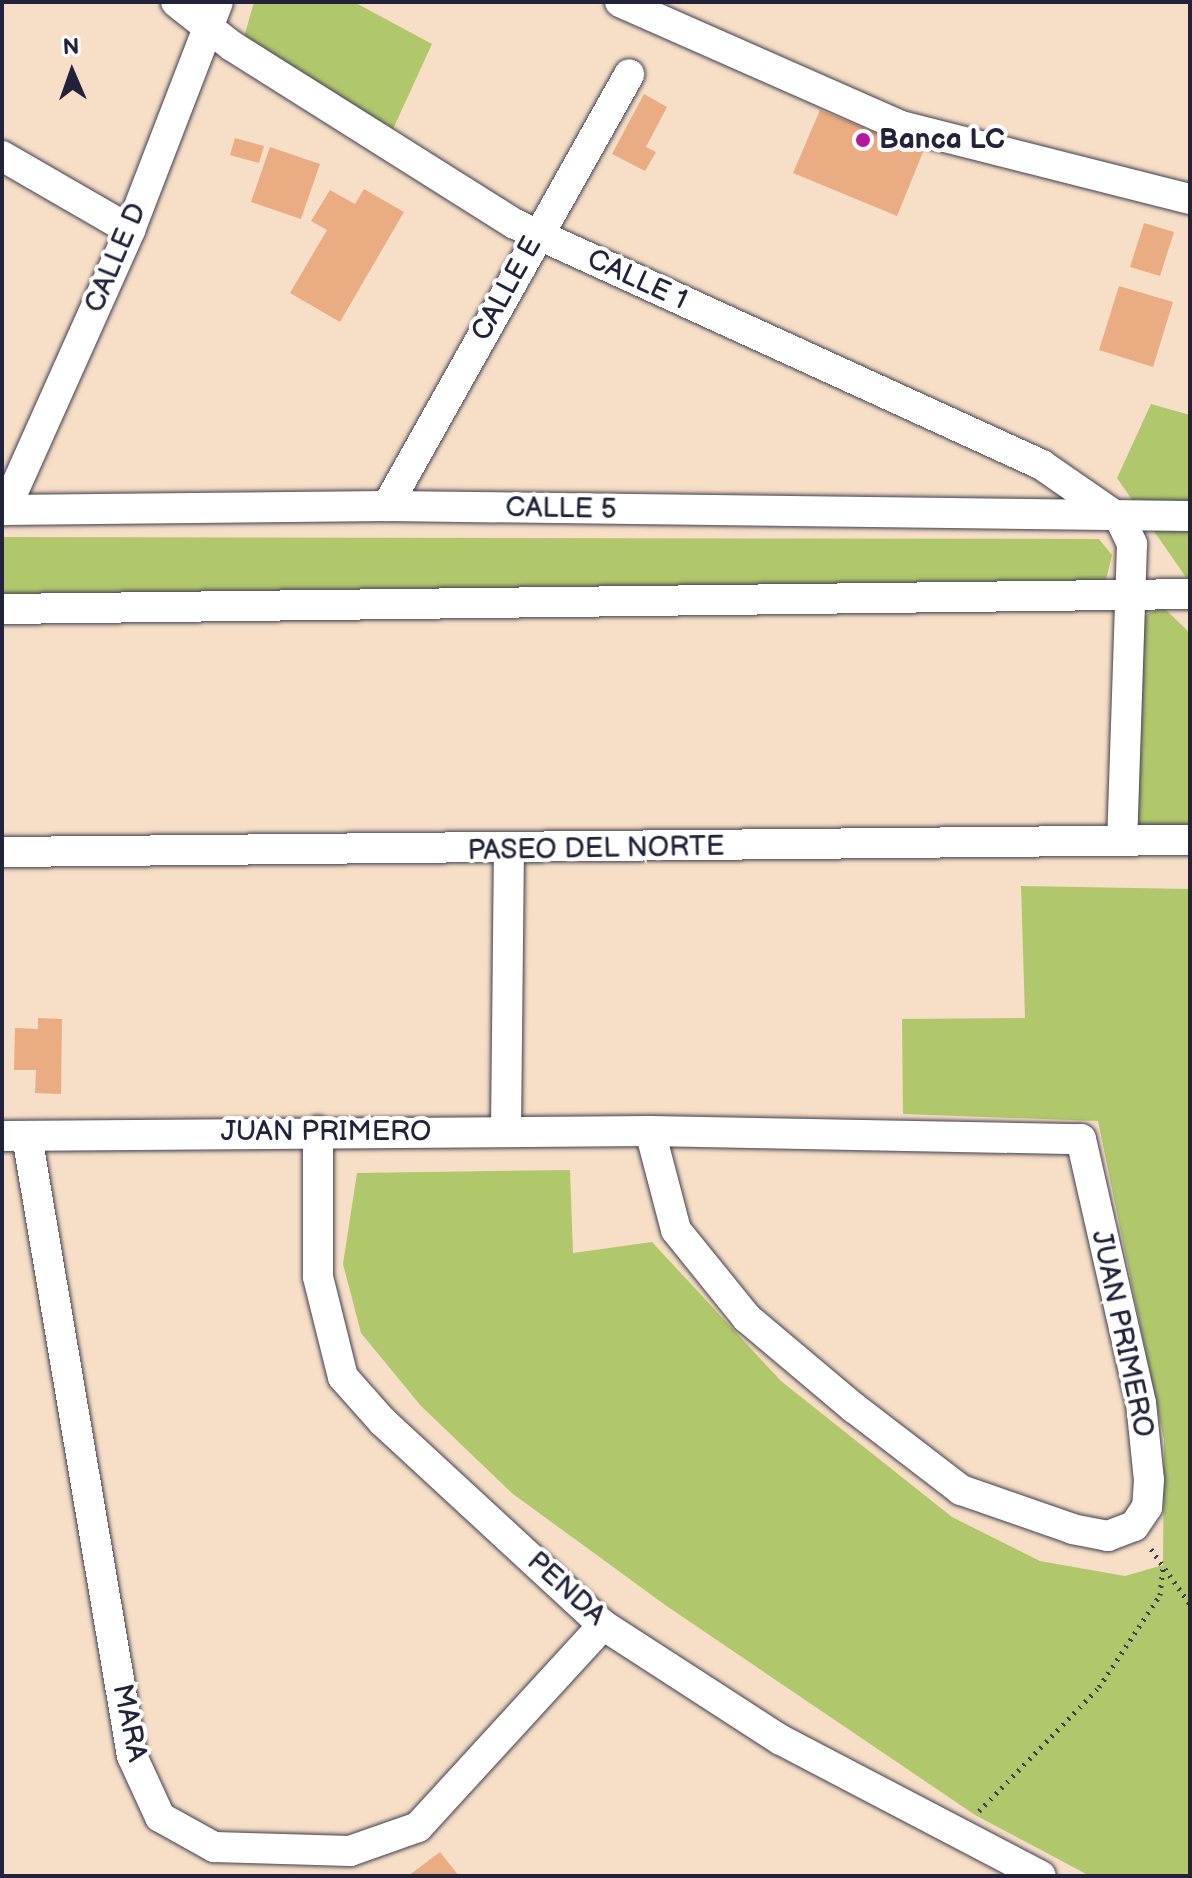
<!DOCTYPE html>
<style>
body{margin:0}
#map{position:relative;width:1192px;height:1878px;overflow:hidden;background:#f6dfc6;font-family:"Balsamiq Sans",sans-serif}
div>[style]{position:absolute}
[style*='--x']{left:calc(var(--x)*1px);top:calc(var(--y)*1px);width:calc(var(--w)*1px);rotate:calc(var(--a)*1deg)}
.green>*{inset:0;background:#b1c76c}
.building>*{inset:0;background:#eaac82}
.path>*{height:5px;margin-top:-2.5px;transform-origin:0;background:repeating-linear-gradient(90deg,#423e50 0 2px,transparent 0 8px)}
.roads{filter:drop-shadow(0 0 2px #423e50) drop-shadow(0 0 2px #423e50)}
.minor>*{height:30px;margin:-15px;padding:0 15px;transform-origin:15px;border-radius:15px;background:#fff}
.dots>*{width:22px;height:22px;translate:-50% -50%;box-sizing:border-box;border:4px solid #fff;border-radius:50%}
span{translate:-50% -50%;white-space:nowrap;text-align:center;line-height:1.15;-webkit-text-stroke:8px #fff;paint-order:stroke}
.poi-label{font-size:28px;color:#22223b;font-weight:700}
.left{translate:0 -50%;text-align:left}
.street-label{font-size:28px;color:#22223b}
.frame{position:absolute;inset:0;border:4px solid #22223b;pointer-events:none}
.north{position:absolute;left:32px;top:32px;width:80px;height:80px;-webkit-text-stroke:6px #fff;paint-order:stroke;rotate:358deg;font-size:22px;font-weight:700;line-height:32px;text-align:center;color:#22223b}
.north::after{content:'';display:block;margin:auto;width:28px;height:36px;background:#22223b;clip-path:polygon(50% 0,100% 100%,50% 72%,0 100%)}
</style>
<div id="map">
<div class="green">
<i style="clip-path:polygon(254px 2px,354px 2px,432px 44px,393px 129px,244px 37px)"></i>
<i style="clip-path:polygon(1151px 404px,1190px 415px,1190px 583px,1117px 478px)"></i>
<i style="clip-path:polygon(2px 537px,1099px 539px,1112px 555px,1102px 596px,2px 597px)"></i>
<i style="clip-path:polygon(1163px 607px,1190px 633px,1190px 833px,1131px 833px,1138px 619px)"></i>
<i style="clip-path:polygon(1021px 886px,1190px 889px,1190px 1876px,1090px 1876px,975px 1815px,668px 1607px,513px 1494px,421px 1406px,361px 1333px,343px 1264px,357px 1173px,570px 1170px,573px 1253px,652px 1242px,781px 1381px,952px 1517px,1040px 1561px,1125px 1576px,1163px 1565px,1164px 1440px,1098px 1121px,903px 1114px,902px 1019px,1025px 1018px)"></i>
</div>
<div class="building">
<i style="clip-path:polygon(644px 94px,667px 107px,646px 147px,656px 152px,645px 171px,612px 154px)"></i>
<i style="clip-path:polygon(820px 110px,923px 152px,897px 216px,793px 173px)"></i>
<i style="clip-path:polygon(235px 138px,264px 146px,259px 163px,230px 155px)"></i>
<i style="clip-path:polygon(270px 147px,320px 164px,301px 219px,251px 202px)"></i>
<i style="clip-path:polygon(364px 189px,404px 212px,340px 322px,290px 293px,327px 230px,311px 221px,330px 190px,355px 204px)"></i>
<i style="clip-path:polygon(1144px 223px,1174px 232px,1160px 276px,1130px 267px)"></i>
<i style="clip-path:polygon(1119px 286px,1173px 302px,1153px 367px,1099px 350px)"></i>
<i style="clip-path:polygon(38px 1018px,62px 1019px,61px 1094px,35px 1093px,36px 1070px,14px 1070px,15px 1028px,38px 1029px)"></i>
<i style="clip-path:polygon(440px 1852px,459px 1876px,408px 1876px)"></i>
</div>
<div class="path">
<i style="--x:1151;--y:1549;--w:67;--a:54.7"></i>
<i style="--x:979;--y:1811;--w:173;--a:-45.9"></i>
<i style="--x:1099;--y:1687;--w:110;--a:-56.5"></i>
<i style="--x:1160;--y:1595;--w:30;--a:-84"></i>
</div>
<div class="roads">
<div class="minor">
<i style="--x:176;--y:2;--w:71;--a:38.2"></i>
<i style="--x:232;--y:46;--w:334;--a:32.2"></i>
<i style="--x:515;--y:224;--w:579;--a:24.57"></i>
<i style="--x:1042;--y:465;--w:95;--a:34.7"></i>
<i style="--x:620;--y:2;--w:307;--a:23.8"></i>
<i style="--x:901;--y:126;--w:298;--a:14.2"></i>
<i style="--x:2;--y:156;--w:148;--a:30"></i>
<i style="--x:387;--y:506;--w:495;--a:-60.7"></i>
<i style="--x:2;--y:510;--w:385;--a:-0.6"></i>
<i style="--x:387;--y:506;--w:803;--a:0.71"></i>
<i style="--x:5;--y:510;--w:307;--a:-65.9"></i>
<i style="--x:130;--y:230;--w:244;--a:-68.9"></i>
<i style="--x:1120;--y:519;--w:28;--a:64"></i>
<i style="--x:1132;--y:544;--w:297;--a:91.9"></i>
<i style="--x:2;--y:609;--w:1188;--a:-0.72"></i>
<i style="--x:2;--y:852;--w:1188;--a:-0.58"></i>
<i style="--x:318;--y:1131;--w:146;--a:90"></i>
<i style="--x:318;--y:1277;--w:103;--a:76"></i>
<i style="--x:343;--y:1377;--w:60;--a:48.4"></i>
<i style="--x:383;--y:1422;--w:299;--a:42.7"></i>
<i style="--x:603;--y:1625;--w:212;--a:32.9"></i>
<i style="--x:781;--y:1740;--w:293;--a:27.6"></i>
<i style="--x:506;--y:1131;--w:280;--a:-89.4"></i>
<i style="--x:2;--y:1136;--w:648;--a:-0.44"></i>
<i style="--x:650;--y:1131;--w:431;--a:1.1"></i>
<i style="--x:1081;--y:1139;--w:271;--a:77.2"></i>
<i style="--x:1141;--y:1403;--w:77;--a:84.1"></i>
<i style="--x:1149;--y:1480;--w:27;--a:94"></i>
<i style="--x:1147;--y:1507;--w:23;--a:124"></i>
<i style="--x:1134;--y:1526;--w:28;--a:159"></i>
<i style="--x:1108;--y:1536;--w:36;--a:-169"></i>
<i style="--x:1073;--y:1529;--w:119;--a:-160.8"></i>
<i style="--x:961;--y:1490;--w:135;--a:-142.5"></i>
<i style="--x:854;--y:1408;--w:140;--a:-139.9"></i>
<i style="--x:747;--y:1318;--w:113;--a:-128.9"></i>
<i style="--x:676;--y:1230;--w:102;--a:-104.7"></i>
<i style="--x:27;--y:1136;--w:629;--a:80.39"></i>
<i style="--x:132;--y:1756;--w:67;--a:65.3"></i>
<i style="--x:160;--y:1817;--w:62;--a:29.1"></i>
<i style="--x:214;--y:1847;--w:136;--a:1.7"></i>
<i style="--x:350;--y:1851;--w:72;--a:-19.4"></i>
<i style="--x:418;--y:1827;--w:274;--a:-47.5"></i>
</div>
</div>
<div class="dots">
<i style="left:863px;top:140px;background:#b5179e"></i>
</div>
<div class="poi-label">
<span class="left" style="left:879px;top:140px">Banca LC</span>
</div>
<div class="street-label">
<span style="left:116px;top:258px;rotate:-67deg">CALLE D</span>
<span style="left:637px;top:280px;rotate:25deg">CALLE 1</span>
<span style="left:507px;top:289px;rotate:-61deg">CALLE E</span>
<span style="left:561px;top:509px;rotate:1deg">CALLE 5</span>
<span style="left:596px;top:849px;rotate:-1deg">PASEO DEL NORTE</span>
<span style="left:326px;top:1132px">JUAN PRIMERO</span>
<span style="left:1122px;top:1334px;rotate:78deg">JUAN PRIMERO</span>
<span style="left:566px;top:1589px;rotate:42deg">PENDA</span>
<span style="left:129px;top:1723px;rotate:78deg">MARA</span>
</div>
<div class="frame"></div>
<div class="north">N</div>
</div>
